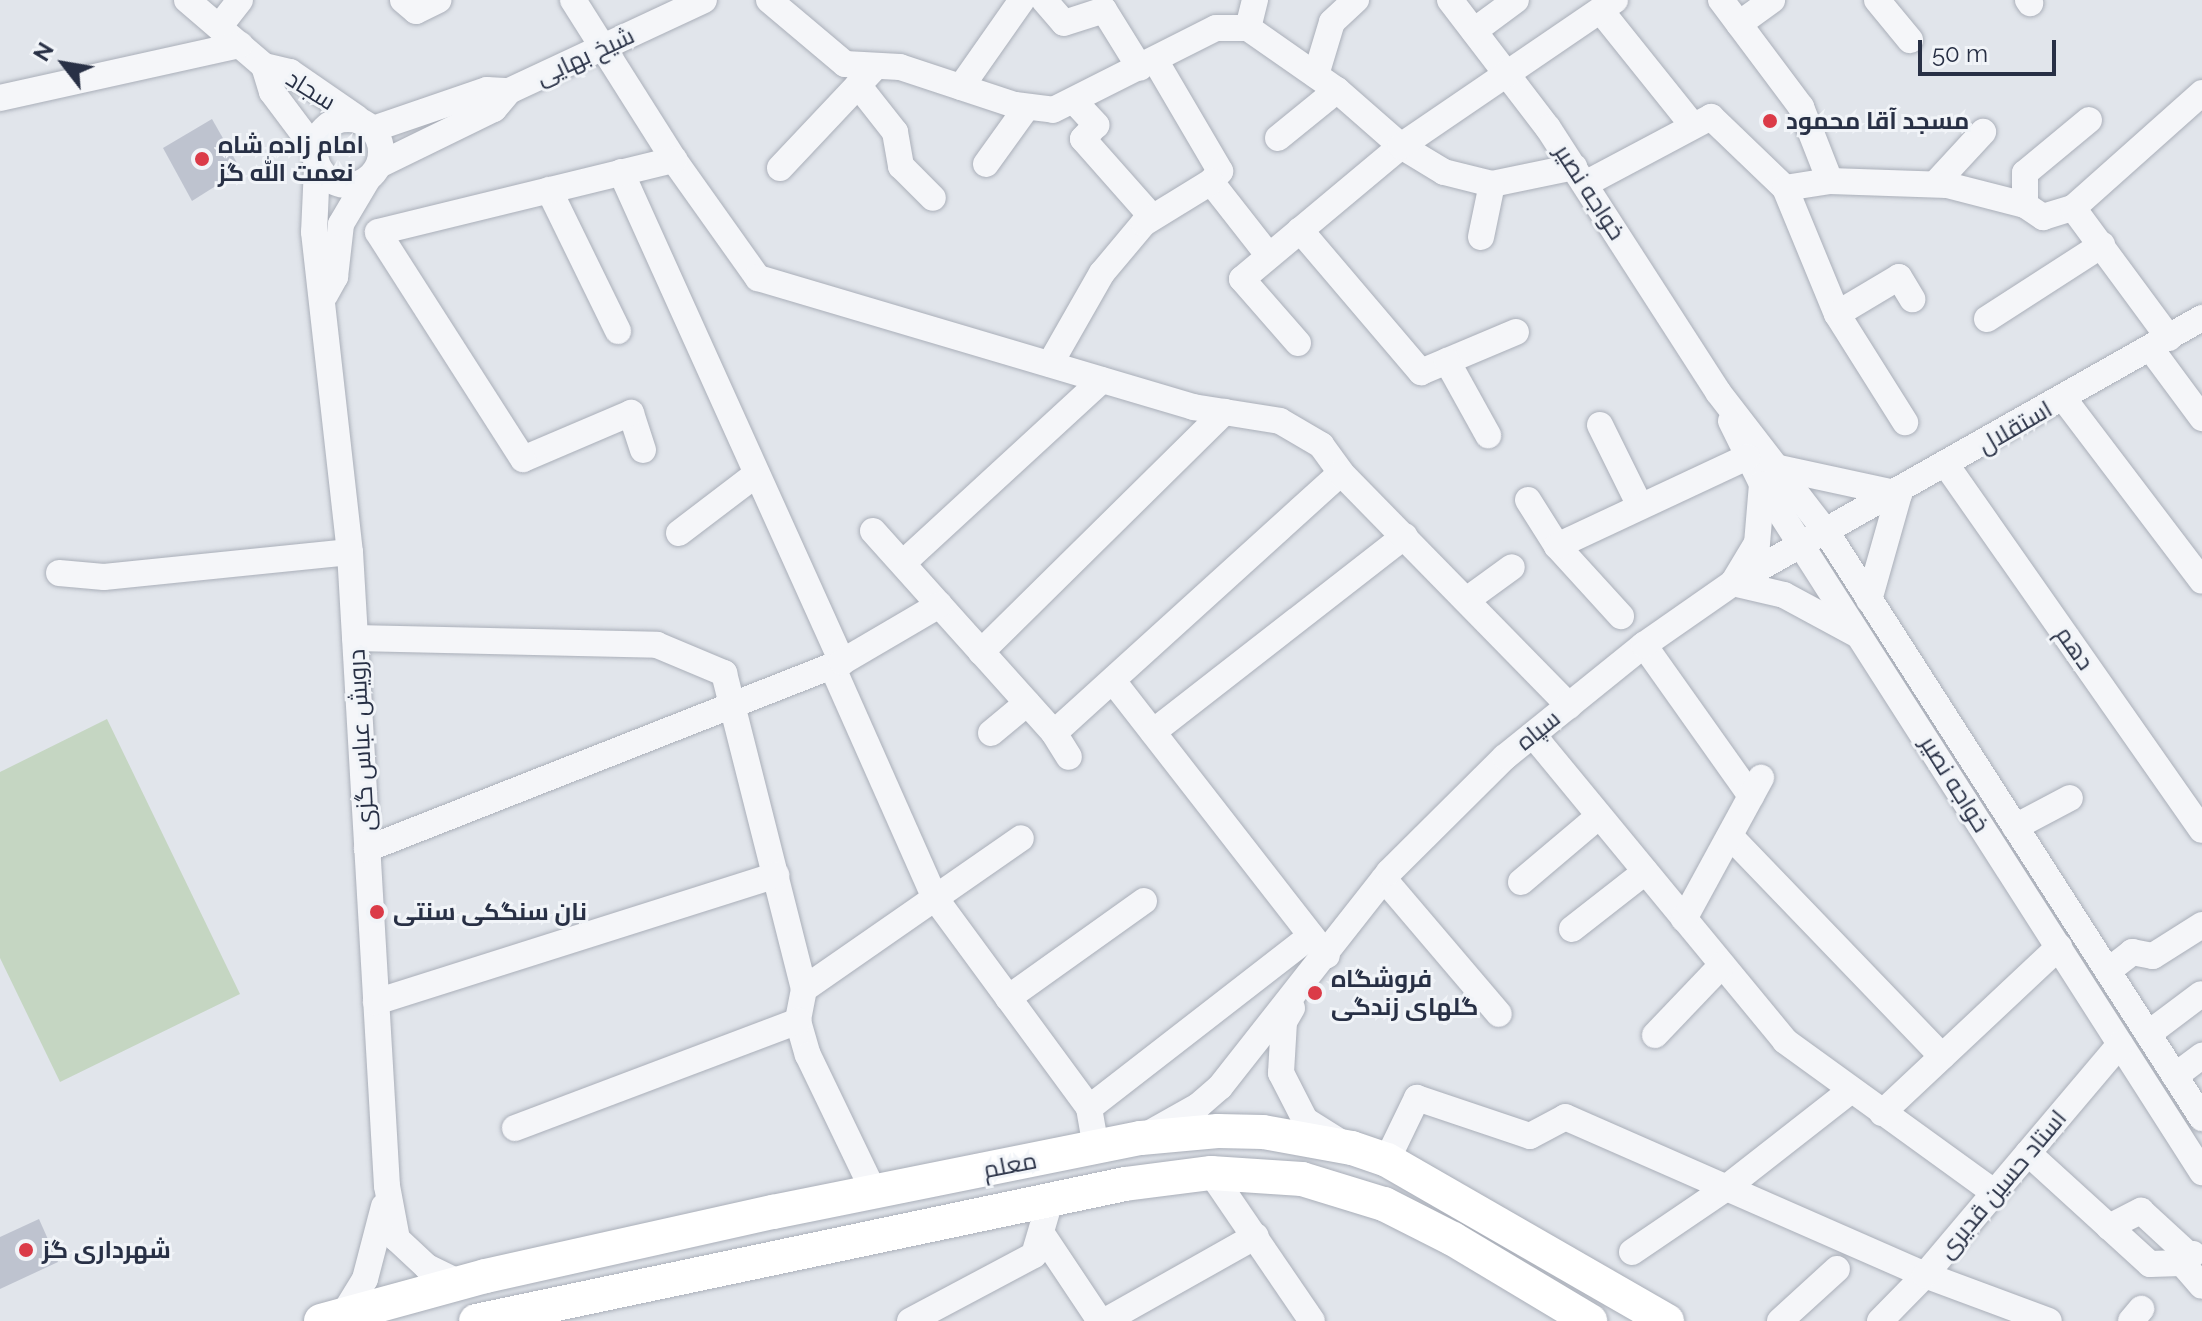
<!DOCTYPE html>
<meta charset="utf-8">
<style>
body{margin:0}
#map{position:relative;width:2202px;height:1321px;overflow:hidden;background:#e1e5eb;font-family:Raleway,Cairo,sans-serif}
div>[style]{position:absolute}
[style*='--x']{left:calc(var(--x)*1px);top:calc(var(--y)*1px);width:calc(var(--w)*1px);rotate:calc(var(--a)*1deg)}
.green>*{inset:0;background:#c5d6c2}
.building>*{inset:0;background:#bec3cf}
.roads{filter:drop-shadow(0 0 2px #aaafb9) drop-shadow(0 0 2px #aaafb9)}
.minor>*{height:26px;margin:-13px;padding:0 13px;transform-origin:13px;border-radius:13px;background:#f5f6f9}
.minor>.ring{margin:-13px;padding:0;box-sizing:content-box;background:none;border:26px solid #f5f6f9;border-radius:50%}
.major>*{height:34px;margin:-17px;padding:0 17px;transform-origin:17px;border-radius:17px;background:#fff}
.dots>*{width:22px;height:22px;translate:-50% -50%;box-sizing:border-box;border:4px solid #f1f4f8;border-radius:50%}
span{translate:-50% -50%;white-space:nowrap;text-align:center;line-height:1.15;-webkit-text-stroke:6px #f1f4f8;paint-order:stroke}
.street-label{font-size:24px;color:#283045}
.poi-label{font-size:24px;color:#283045;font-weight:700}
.left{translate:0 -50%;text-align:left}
.north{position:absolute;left:24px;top:24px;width:80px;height:80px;-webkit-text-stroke:6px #f1f4f8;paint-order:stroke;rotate:301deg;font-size:22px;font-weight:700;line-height:32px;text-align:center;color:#283045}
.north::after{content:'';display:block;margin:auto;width:28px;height:36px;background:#283045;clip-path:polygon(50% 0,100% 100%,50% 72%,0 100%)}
.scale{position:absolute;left:1918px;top:40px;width:138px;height:36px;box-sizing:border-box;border:4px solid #283045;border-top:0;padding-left:10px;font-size:24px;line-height:28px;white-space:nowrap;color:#283045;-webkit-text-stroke:6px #f1f4f8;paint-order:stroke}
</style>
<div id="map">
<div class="green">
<i style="clip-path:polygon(107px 719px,240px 994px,60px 1082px,0 958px,0 772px)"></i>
</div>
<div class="building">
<i style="clip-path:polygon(212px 119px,241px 170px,192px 201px,163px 148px)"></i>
<i style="clip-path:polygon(39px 1219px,58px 1262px,0 1289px,0 1237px)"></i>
</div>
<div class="roads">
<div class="minor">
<i style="--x:187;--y:0;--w:101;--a:40.6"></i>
<i style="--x:264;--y:66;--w:27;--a:13"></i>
<i style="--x:290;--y:72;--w:81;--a:34.5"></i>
<i style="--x:403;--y:0;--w:17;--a:40"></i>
<i style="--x:416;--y:11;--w:25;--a:-26"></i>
<i style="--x:573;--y:0;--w:189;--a:57.7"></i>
<i style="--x:674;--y:160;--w:145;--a:54.6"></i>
<i style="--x:758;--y:278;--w:454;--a:16.5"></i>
<i style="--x:1193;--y:407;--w:88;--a:9.1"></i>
<i style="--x:1280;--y:421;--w:48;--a:30.3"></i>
<i style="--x:1321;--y:445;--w:34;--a:54"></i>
<i style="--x:769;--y:0;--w:99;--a:40.1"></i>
<i style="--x:845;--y:64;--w:55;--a:3.1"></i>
<i style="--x:900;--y:67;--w:121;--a:18.3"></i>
<i style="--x:1015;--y:105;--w:38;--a:7"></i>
<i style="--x:1053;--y:110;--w:182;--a:-26.7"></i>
<i style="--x:1216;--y:28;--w:32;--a:0"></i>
<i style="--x:1248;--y:28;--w:108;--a:34.9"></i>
<i style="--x:1337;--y:90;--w:85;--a:41.2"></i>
<i style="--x:1401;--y:146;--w:50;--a:31.2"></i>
<i style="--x:1444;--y:172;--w:49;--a:14"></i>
<i style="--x:1492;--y:184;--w:84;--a:-11.7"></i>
<i style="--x:1044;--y:0;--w:30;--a:49"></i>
<i style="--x:1064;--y:23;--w:42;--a:-18"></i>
<i style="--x:1104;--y:10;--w:68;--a:58.2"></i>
<i style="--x:1450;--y:0;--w:161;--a:52.6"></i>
<i style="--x:1548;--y:128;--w:314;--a:57.2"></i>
<i style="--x:1718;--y:392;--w:178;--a:52.3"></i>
<i style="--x:1827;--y:533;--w:695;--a:57.34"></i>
<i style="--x:1721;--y:0;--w:134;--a:53.2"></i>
<i style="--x:1801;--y:107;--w:79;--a:68.6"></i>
<i style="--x:1877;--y:0;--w:52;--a:50.5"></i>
<i style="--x:2028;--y:0;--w:4;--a:56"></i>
<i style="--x:1601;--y:11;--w:147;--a:51.3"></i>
<i style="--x:1739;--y:24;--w:41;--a:-36"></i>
<i style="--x:219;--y:27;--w:34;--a:-52"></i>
<i style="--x:1248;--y:28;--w:29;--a:-76"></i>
<i style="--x:1474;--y:31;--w:52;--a:-36.4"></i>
<i style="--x:1155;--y:60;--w:129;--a:59.6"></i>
<i style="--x:1220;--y:171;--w:14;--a:129"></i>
<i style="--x:1211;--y:182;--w:94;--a:51.9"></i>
<i style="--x:264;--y:66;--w:27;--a:73"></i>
<i style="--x:272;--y:92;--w:70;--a:53.1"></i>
<i style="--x:1316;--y:75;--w:55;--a:-73.2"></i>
<i style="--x:1332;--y:22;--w:33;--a:-43"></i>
<i style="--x:858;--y:85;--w:60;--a:51.8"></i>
<i style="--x:895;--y:132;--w:35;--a:80"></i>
<i style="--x:901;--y:166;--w:45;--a:45"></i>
<i style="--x:961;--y:87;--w:106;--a:-55"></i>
<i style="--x:0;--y:98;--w:246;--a:-12.5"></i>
<i style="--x:1074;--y:101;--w:33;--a:47"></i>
<i style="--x:1096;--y:125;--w:19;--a:133"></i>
<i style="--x:1083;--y:139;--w:104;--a:48.5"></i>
<i class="ring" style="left:315px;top:119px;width:40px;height:40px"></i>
<i style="--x:373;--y:129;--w:120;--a:-18.9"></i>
<i style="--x:487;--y:90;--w:22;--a:3"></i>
<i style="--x:1278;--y:138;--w:76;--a:-39.1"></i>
<i style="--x:986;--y:164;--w:70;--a:-54.3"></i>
<i style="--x:379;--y:165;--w:128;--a:-26"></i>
<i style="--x:494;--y:109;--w:23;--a:-50"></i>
<i style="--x:509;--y:91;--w:215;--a:-25"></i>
<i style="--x:317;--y:167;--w:65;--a:92.6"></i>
<i style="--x:314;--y:232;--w:322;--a:83.6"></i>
<i style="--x:350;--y:552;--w:635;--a:86.66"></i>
<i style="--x:387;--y:1186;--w:54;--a:79.3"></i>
<i style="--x:397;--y:1239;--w:41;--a:43"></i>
<i style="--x:427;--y:1267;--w:37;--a:26"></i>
<i style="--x:780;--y:168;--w:140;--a:-46.7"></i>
<i style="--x:621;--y:172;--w:538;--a:65.72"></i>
<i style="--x:1585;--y:184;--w:143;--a:-28"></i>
<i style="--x:1711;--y:117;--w:103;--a:43.8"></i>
<i style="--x:1785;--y:188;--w:136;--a:67.6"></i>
<i style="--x:1837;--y:314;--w:128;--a:57.8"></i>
<i style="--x:1935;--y:184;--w:71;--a:-47.3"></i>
<i style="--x:1785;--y:188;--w:46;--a:-8.8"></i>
<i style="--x:1830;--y:181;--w:117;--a:2"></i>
<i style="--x:1947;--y:185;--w:81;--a:14.4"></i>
<i style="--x:2025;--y:205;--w:22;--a:34"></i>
<i style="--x:2043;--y:217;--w:31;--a:-17"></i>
<i style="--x:549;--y:190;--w:157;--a:63.9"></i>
<i style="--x:2025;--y:205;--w:32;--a:-90"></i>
<i style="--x:2025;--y:173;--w:83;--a:-39.6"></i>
<i style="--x:1300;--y:230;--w:187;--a:49.6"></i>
<i style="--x:1421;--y:372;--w:103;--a:-22.8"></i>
<i style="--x:1481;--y:237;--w:54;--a:-78.3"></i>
<i style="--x:325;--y:295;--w:21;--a:-61"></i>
<i style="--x:335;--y:277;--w:53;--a:-83.5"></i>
<i style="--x:341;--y:224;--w:51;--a:-59.4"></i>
<i style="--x:1837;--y:314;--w:72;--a:-30.8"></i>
<i style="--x:1899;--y:277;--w:26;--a:59"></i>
<i style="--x:1987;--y:319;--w:137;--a:-32.8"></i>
<i style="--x:2169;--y:338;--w:162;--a:-126.4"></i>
<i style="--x:2073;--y:208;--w:173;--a:-41.7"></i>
<i style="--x:1298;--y:343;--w:85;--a:-131.2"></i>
<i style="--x:1242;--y:279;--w:207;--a:-39.9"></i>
<i style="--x:1401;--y:146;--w:259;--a:-34.3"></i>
<i style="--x:2151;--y:349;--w:86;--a:53.5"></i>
<i style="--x:1447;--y:361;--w:85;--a:61"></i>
<i style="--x:1050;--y:364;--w:105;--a:-60.3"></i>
<i style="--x:1102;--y:273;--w:65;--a:-50"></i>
<i style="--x:1144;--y:223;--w:79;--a:-31.5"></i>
<i style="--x:2064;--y:399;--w:228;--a:52.8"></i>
<i style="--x:1731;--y:421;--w:70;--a:63.8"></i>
<i style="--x:1762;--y:484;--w:817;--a:57.4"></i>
<i style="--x:1600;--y:425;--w:90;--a:63.7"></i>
<i style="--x:643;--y:450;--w:39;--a:-108"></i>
<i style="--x:631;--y:413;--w:117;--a:156.9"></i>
<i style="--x:523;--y:459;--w:269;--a:-122.6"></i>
<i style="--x:378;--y:232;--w:305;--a:-13.7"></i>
<i style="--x:1947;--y:466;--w:444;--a:55"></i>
<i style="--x:1779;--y:468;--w:123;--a:12.2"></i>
<i style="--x:1899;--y:494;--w:110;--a:105.8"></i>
<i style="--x:1762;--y:484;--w:59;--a:94.8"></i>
<i style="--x:1757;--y:543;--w:47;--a:121"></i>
<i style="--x:1733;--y:583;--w:52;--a:13.2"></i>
<i style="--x:1784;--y:595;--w:82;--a:28.4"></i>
<i style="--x:1528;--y:500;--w:54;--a:57.8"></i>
<i style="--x:1557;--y:546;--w:95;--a:47.6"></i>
<i style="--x:873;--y:531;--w:271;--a:48.1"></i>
<i style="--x:1054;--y:733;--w:28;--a:58"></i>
<i style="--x:679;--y:533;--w:96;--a:-37.3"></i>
<i style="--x:1557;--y:546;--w:210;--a:-25.1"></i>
<i style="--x:903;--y:563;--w:270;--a:-42.6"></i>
<i style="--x:59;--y:573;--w:45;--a:5.1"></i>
<i style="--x:104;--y:577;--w:247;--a:-5.8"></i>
<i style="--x:1468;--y:599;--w:54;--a:-36"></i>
<i style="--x:355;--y:638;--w:302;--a:1.3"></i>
<i style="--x:657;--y:645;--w:73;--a:22.7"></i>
<i style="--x:724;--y:673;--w:326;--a:75.8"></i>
<i style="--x:804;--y:989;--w:33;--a:101"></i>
<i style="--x:798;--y:1021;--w:35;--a:74"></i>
<i style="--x:808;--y:1055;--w:152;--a:64.3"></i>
<i style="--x:1644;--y:645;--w:185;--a:54.7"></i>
<i style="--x:981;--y:652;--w:342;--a:-44.6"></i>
<i style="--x:832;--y:666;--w:254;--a:66.1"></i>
<i style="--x:935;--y:898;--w:260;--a:53.7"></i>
<i style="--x:1089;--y:1108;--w:40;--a:80"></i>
<i style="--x:1113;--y:681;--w:348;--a:52.1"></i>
<i style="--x:1153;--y:732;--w:319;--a:-37.9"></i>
<i style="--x:991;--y:733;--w:47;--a:-39.8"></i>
<i style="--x:1054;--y:733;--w:387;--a:-42.2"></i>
<i style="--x:1341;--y:473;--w:326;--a:45.6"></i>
<i style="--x:1533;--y:735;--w:396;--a:50.5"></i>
<i style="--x:1785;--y:1041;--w:259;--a:35.9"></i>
<i style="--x:2015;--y:827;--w:62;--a:-27.8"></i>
<i style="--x:1730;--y:836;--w:306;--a:46.1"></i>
<i style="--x:367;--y:849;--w:510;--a:-21.49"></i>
<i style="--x:842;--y:662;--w:113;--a:-30.4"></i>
<i style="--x:1384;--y:879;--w:177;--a:49.6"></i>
<i style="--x:1521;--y:882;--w:102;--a:-40.2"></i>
<i style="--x:1684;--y:919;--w:161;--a:-61.4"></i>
<i style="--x:1572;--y:929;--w:93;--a:-38"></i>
<i style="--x:2108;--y:971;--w:31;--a:-38"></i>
<i style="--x:2132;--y:952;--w:21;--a:11"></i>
<i style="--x:2153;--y:956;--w:58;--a:-32.3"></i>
<i style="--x:804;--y:989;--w:264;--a:-34.8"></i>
<i style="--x:1008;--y:998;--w:167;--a:-35.5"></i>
<i style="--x:376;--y:1002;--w:420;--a:-17.6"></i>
<i style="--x:1292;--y:1008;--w:16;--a:120"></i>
<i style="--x:1284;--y:1022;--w:51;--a:93.4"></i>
<i style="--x:1281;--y:1073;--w:53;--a:62.9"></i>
<i style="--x:1305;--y:1120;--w:39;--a:32"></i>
<i style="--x:2148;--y:1034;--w:66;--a:-37"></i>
<i style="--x:1655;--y:1035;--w:97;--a:-46.3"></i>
<i style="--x:2175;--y:1076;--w:34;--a:-37"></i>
<i style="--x:1089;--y:1108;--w:281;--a:-37.8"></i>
<i style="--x:1882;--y:1113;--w:243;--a:-43.2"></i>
<i style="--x:515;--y:1128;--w:303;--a:-20.7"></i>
<i style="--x:1148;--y:1134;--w:57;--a:-29.2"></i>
<i style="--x:1198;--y:1106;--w:29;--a:-41"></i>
<i style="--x:1220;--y:1087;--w:273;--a:-51.8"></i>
<i style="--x:1389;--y:872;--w:163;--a:-44.8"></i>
<i style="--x:1505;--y:757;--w:179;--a:-38.9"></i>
<i style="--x:1644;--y:645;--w:108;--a:-34.9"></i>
<i style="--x:1733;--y:583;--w:539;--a:-29.47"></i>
<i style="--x:2028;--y:1153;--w:165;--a:42.3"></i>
<i style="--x:2150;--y:1264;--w:32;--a:-2"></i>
<i style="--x:1387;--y:1160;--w:69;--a:-64.2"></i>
<i style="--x:1417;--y:1098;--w:119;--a:18.6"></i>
<i style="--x:1530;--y:1136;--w:40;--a:-28"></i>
<i style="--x:1565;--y:1117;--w:393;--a:23.7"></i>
<i style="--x:1925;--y:1275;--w:132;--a:20.4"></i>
<i style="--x:1211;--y:1173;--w:179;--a:55.7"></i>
<i style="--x:2109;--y:1227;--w:36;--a:-27"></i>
<i style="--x:2141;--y:1211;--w:67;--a:42.6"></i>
<i style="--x:1042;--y:1234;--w:105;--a:56.3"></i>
<i style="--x:1632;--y:1252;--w:114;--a:-34.2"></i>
<i style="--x:1726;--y:1188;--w:157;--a:-38"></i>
<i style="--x:2193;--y:1254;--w:14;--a:141"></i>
<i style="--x:2182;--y:1263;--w:30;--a:49"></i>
<i style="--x:343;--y:1315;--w:42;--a:-58.6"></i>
<i style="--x:365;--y:1279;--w:75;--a:-75.4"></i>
<i style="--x:910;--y:1321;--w:140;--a:-28"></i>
<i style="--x:1034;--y:1255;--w:56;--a:-73.5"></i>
<i style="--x:1105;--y:1321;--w:173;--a:-29.4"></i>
<i style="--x:1780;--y:1321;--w:77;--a:-42.4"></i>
<i style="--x:1880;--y:1321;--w:64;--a:-45.6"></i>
<i style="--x:1925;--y:1275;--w:302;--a:-49.8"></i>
<i style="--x:2131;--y:1321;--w:16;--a:-50"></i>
</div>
<div class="major">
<i style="--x:321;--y:1321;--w:171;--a:-15.3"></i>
<i style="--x:486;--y:1276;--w:294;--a:-12.6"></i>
<i style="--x:773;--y:1212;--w:375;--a:-11.4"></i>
<i style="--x:1141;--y:1138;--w:77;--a:-5.2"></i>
<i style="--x:1218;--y:1131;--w:45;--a:1.3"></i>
<i style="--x:1263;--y:1132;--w:90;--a:10.2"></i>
<i style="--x:1352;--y:1148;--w:37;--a:19"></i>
<i style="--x:1387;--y:1160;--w:323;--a:29.9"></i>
<i style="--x:476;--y:1321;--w:663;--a:-11.92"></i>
<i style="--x:1125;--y:1184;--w:87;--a:-7.3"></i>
<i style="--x:1211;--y:1173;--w:91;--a:3.8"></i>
<i style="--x:1302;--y:1179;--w:86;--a:17"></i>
<i style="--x:1384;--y:1204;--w:77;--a:26.9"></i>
<i style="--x:1453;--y:1239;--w:160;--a:30.9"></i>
</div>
</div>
<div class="dots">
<i style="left:1770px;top:121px;background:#db3b48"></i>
<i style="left:202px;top:159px;background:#db3b48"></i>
<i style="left:377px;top:912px;background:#db3b48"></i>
<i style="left:1315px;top:993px;background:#db3b48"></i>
<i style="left:26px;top:1250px;background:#db3b48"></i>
</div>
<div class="street-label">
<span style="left:585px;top:56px;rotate:-25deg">شیخ بهایی</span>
<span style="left:311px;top:90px;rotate:32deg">سجاد</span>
<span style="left:1590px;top:192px;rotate:57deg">خواجه نصیر</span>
<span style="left:2015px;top:427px;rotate:-30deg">استقلال</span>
<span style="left:2075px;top:648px;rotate:55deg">دهم</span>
<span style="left:1538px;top:730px;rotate:-39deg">سپاه</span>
<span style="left:361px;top:740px;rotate:-93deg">درویش عباس گزی</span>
<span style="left:1955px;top:784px;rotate:58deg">خواجه نصیر</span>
<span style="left:1010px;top:1165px;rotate:-11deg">معلم</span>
<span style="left:2002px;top:1184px;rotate:-50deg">استاد حسین قدیری</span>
</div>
<div class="poi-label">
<span class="left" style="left:1786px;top:121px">مسجد آقا محمود</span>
<span class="left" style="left:218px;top:159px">امام زاده شاه<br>نعمت الله گز</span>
<span class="left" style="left:393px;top:912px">نان سنگکی سنتی</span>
<span class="left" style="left:1331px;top:993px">فروشگاه<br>گلهای زندگی</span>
<span class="left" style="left:42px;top:1250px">شهرداری گز</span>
</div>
<div class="north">N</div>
<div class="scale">50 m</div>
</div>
